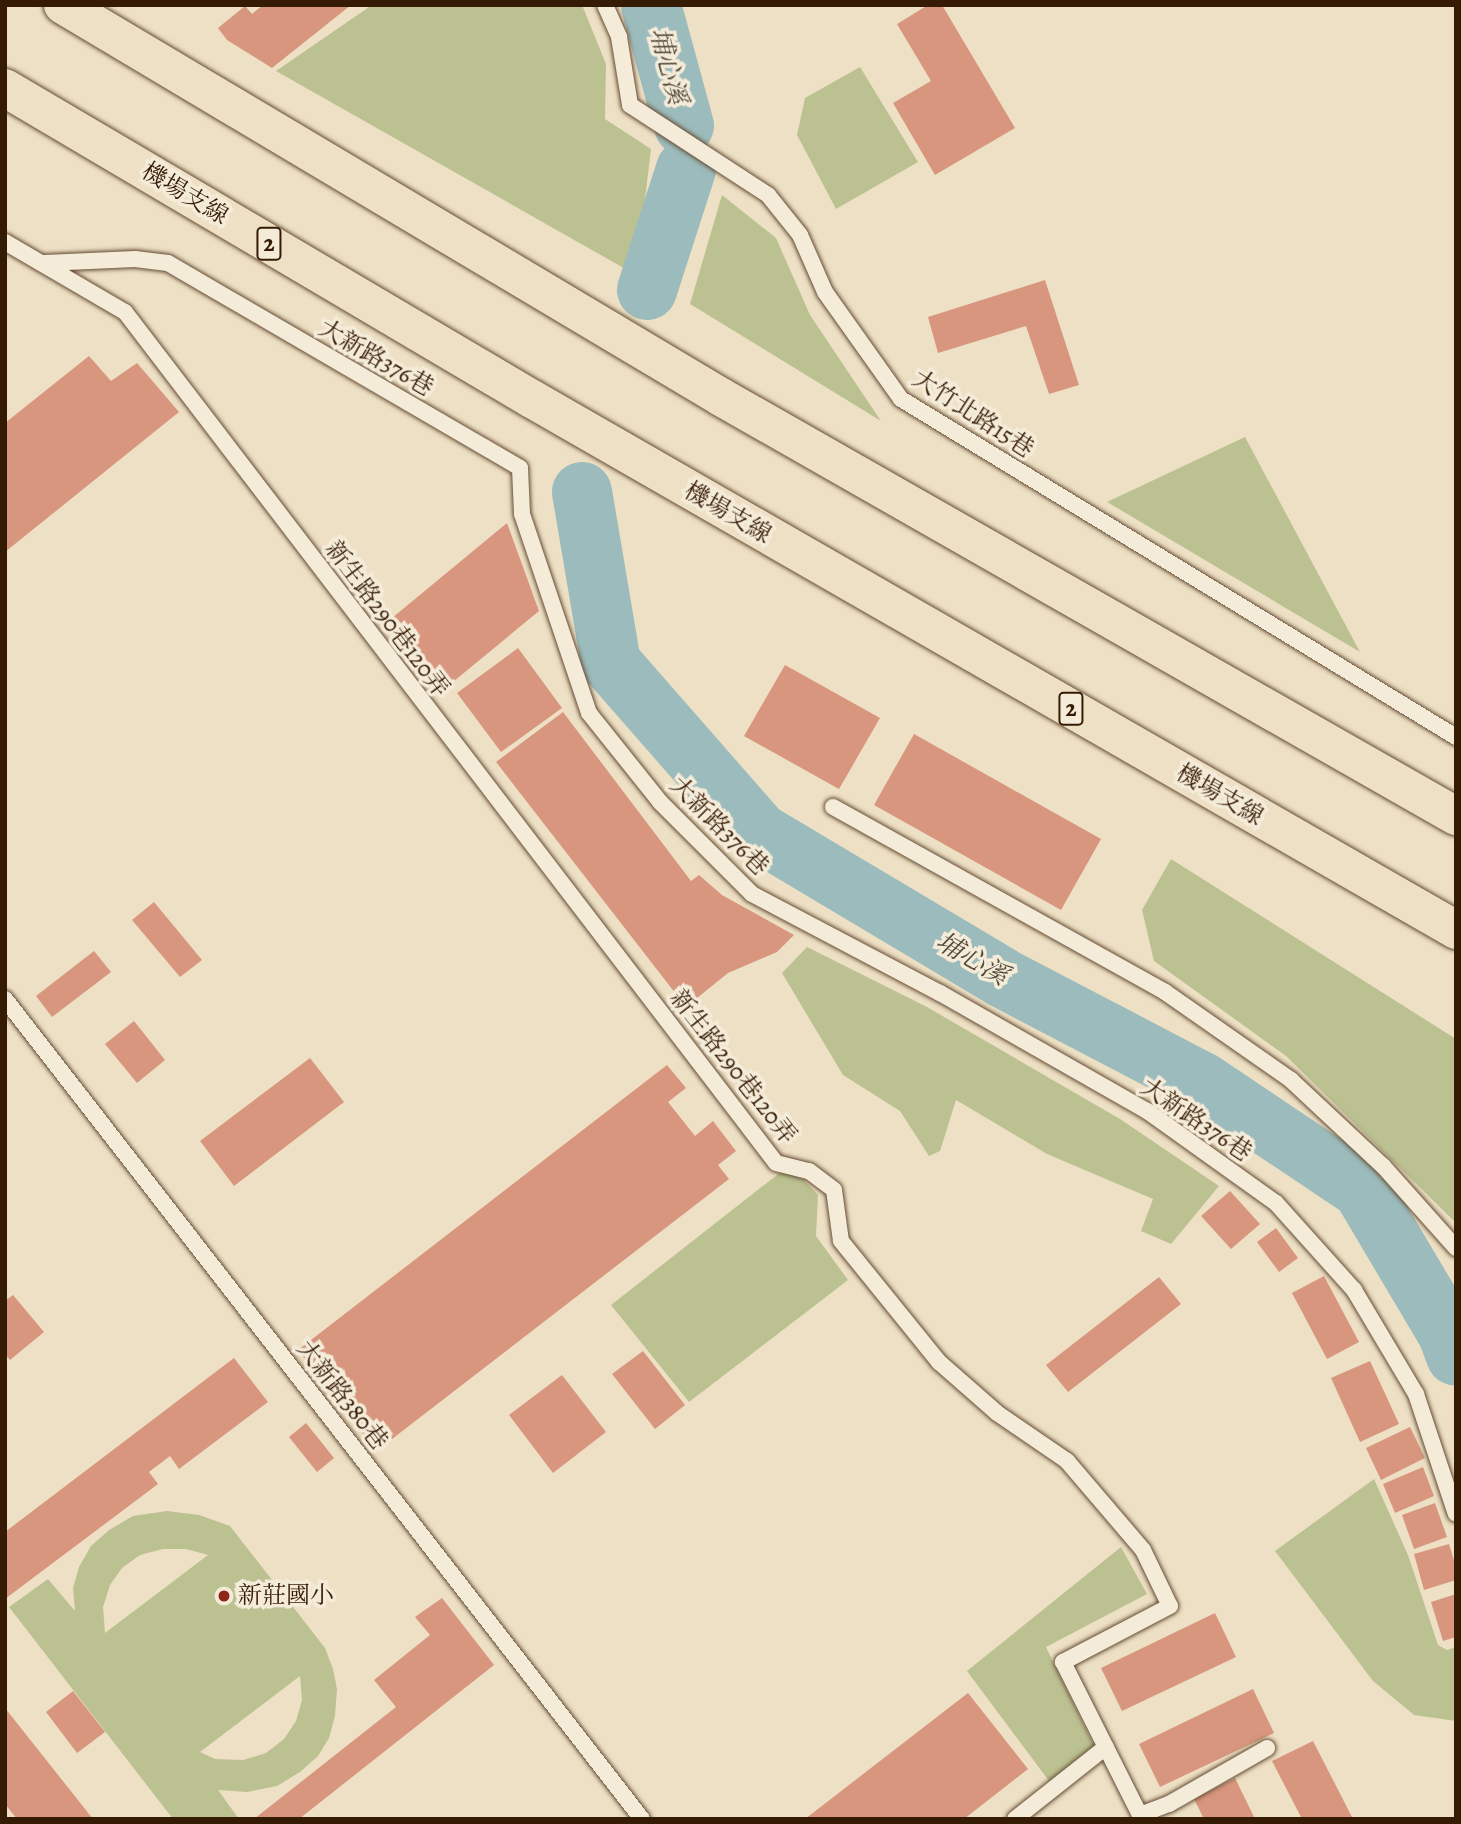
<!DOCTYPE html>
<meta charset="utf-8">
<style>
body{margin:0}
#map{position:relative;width:1461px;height:1824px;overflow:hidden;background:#eee0c4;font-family:Alegreya,"Noto Serif TC",serif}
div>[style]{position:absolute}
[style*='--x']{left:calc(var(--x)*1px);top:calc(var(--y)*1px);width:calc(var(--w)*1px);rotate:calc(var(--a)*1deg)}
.green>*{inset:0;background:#bcc191}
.river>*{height:60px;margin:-30px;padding:0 30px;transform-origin:30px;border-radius:30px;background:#9cbbbc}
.building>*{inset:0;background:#d7967d}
.roads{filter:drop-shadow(0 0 2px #644c34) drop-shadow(0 0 2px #644c34)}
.lane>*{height:16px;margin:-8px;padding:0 8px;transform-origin:8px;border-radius:8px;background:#f4ebd9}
.highway>*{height:38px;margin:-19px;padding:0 19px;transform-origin:19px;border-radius:19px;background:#eee0c4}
.dots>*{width:19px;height:19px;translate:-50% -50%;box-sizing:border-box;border:4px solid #f4ebd9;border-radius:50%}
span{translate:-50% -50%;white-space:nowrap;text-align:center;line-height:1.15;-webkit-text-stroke:7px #f4ebd9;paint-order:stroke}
.shield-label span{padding:2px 5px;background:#f4ebd9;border:2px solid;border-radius:5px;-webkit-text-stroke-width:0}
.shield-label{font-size:23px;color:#361b04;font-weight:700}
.street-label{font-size:24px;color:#361b04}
.poi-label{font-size:24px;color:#361b04}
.left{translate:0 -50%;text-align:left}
.water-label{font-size:26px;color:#554b3b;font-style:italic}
.frame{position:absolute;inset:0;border:7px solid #361b04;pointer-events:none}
</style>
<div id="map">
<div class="green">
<i style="clip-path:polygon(372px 5px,582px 5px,606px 64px,605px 119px,651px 149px,636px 275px,276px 71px)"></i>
<i style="clip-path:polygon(860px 67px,918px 162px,836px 209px,797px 135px,805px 98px)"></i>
<i style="clip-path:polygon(722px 195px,776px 238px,810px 315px,881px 421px,690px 304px)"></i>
<i style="clip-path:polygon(1245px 437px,1360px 652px,1107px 502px)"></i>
<i style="clip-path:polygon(1171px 859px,1456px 1039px,1455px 1222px,1286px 1056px,1154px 961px,1142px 910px)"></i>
<i style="clip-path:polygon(807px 947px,927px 1007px,1120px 1119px,1219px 1186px,1171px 1244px,1141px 1231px,1153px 1199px,1047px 1154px,956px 1100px,940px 1151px,929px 1156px,900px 1111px,843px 1075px,782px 973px)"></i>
<i style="clip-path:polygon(782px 1171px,803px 1179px,818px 1195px,816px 1236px,848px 1280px,689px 1402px,611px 1305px)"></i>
<i style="clip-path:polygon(1374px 1479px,1408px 1555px,1438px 1645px,1447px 1650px,1456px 1647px,1456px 1721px,1414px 1715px,1373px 1681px,1275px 1551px)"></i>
<i style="clip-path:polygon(evenodd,167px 1511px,199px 1515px,230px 1526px,325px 1648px,333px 1669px,337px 1689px,335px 1716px,329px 1738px,318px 1756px,300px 1772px,277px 1786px,247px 1792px,218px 1790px,239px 1819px,173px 1819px,9px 1607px,48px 1579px,75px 1611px,73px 1588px,79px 1567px,91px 1546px,109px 1530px,133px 1516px,167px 1511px,163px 1549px,186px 1549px,208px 1555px,105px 1633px,103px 1607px,110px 1585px,122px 1568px,140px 1555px,163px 1549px,167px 1511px,300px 1676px,302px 1700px,296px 1721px,284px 1739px,266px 1753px,243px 1760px,215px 1759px,200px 1752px,300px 1676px)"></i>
<i style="clip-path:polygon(1121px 1547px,1147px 1594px,1046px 1647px,1094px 1746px,1049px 1781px,967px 1671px)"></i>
</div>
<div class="river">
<i style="--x:651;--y:5;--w:125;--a:74.7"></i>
<i style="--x:647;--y:290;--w:127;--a:-72.1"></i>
<i style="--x:582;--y:492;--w:173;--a:80.4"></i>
<i style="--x:611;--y:663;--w:226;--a:48.8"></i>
<i style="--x:760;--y:833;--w:283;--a:30.8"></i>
<i style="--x:1003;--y:978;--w:225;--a:27.6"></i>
<i style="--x:1202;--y:1082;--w:192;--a:33.8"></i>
<i style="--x:1362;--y:1189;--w:169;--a:59.3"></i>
<i style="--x:1448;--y:1334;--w:23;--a:70"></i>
</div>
<div class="building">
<i style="clip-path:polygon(263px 5px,351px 5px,272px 68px,227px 40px,218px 28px,245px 6px,252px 14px)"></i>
<i style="clip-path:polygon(928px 5px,942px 5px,1015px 128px,935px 175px,893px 103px,931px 81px,897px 24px)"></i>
<i style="clip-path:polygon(1045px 280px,1079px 385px,1049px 394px,1026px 326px,938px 353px,928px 317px)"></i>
<i style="clip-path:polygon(89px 356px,111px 381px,137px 363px,179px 412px,5px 552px,5px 423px)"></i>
<i style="clip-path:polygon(507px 523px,539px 611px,448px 686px,392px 618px)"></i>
<i style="clip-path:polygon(518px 648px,562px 708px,501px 752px,457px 693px)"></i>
<i style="clip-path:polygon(785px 665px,880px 718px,839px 789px,744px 736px)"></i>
<i style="clip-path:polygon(563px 712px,691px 881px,699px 875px,722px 895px,794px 935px,777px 952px,728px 973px,686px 1007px,496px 762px)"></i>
<i style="clip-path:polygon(914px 734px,1101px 839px,1061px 910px,874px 805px)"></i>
<i style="clip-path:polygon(154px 902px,202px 960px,180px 977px,132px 920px)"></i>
<i style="clip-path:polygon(94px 951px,111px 972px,52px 1017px,36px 996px)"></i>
<i style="clip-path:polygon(134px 1021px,165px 1060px,137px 1083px,105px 1044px)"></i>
<i style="clip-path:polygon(310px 1058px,344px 1102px,234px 1186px,200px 1141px)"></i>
<i style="clip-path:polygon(667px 1065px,686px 1088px,668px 1102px,695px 1136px,713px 1121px,736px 1151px,718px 1165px,729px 1179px,392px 1439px,380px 1423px,364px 1435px,298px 1350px)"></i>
<i style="clip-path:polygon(1230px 1191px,1260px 1224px,1231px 1249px,1201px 1216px)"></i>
<i style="clip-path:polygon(1276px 1228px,1298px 1258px,1279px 1272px,1257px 1242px)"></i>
<i style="clip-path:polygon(1324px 1276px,1359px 1342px,1327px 1359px,1292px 1293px)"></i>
<i style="clip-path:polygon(1159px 1277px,1181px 1304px,1068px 1392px,1046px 1365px)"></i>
<i style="clip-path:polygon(13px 1295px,44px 1332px,10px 1360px,5px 1354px,5px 1301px)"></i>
<i style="clip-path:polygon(643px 1351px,685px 1405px,655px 1429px,612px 1374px)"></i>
<i style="clip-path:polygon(234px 1358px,268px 1402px,179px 1469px,170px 1456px,149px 1472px,158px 1484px,5px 1599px,5px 1532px)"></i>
<i style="clip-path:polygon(1370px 1361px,1399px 1424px,1360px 1442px,1331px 1378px)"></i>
<i style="clip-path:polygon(562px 1375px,606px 1432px,553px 1473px,509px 1415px)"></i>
<i style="clip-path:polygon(306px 1423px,334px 1458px,317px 1472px,289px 1437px)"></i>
<i style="clip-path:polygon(1410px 1427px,1425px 1458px,1381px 1480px,1366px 1448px)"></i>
<i style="clip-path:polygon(1423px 1467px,1434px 1496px,1395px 1513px,1383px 1484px)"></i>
<i style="clip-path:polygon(1435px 1503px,1447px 1537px,1414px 1549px,1402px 1515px)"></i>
<i style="clip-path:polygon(1449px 1544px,1456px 1567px,1456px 1580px,1424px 1590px,1414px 1554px)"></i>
<i style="clip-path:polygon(1456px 1594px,1456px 1637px,1443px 1641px,1431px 1602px)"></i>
<i style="clip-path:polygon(442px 1598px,494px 1665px,299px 1819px,254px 1819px,396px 1707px,374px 1680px,430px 1635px,415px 1617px)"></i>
<i style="clip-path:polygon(1215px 1613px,1236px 1657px,1122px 1711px,1101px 1668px)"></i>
<i style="clip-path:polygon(1253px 1689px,1274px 1733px,1160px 1787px,1139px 1744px)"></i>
<i style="clip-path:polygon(73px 1691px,105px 1732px,77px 1753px,46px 1712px)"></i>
<i style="clip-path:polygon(968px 1693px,1028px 1769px,964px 1819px,805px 1819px)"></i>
<i style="clip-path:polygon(5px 1708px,93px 1819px,17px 1819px,5px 1804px)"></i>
<i style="clip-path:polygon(1313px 1741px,1353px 1819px,1302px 1819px,1272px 1761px)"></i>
<i style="clip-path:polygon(1235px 1778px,1255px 1819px,1204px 1819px,1194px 1799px)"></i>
</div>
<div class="roads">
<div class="lane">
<i style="--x:605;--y:5;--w:35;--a:66"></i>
<i style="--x:619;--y:37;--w:69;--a:80.8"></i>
<i style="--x:630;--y:105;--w:165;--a:33.1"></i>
<i style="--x:768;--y:195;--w:51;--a:51.3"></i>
<i style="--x:800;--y:235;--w:62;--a:66.3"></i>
<i style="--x:825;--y:292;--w:131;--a:54.6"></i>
<i style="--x:901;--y:399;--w:650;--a:31.34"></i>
<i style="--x:5;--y:242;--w:139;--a:30.3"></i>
<i style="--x:125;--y:312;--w:1071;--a:52.58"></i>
<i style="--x:776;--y:1163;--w:34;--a:14"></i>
<i style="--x:809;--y:1171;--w:31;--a:37"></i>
<i style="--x:834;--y:1190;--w:51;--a:82.2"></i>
<i style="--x:841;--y:1241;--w:156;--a:51"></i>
<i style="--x:939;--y:1362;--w:77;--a:41.3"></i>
<i style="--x:997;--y:1413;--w:85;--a:34.4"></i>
<i style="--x:1067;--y:1461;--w:117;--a:49.5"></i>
<i style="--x:1143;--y:1550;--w:62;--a:64.3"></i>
<i style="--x:1170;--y:1606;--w:121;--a:152.4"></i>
<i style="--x:1063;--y:1662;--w:171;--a:63.3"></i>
<i style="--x:1140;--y:1815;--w:31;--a:-21"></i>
<i style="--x:1169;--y:1804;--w:113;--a:-29.7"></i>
<i style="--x:45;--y:263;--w:90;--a:-2.5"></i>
<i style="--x:135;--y:259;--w:33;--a:7"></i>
<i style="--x:168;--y:263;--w:407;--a:30.2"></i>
<i style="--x:520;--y:468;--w:46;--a:87.5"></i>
<i style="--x:522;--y:514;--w:210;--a:71.4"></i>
<i style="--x:589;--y:713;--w:114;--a:51.4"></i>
<i style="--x:660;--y:802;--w:130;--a:45"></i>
<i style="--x:752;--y:894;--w:212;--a:27.8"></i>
<i style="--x:940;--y:993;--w:238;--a:29.7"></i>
<i style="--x:1147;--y:1111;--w:158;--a:35.5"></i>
<i style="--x:1276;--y:1203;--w:117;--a:48.1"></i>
<i style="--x:1354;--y:1290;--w:121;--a:59.2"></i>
<i style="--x:1416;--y:1394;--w:126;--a:71.6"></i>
<i style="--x:833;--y:807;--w:380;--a:29.1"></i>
<i style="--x:1165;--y:992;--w:154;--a:34.9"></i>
<i style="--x:1291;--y:1080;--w:126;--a:43.1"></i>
<i style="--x:1383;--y:1166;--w:110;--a:48.3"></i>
<i style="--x:5;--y:999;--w:1038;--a:52.16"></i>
<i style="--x:1015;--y:1819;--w:116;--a:-38.4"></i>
</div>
<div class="highway">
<i style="--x:63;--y:5;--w:766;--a:30.78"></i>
<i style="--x:721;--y:397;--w:846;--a:29.69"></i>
<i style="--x:5;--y:88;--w:612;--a:30.55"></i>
<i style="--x:532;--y:399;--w:1066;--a:29.88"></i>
</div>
</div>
<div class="dots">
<i style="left:224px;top:1596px;background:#8f2418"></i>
</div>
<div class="shield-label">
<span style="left:269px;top:244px">2</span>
<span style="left:1071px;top:709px">2</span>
</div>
<div class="street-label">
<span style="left:185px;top:194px;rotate:31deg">機場支線</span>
<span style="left:376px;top:358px;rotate:30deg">大新路376巷</span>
<span style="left:973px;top:414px;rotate:33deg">大竹北路15巷</span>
<span style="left:728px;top:513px;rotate:30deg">機場支線</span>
<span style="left:387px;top:619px;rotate:53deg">新生路290巷120弄</span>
<span style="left:1220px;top:795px;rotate:30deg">機場支線</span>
<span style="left:719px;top:826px;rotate:45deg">大新路376巷</span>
<span style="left:733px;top:1067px;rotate:52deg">新生路290巷120弄</span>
<span style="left:1196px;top:1120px;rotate:34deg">大新路376巷</span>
<span style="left:342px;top:1395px;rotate:52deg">大新路380巷</span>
</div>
<div class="poi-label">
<span class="left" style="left:238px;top:1596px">新莊國小</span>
</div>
<div class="water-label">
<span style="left:668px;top:66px;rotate:75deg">埔心溪</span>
<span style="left:972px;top:959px;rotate:30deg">埔心溪</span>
</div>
<div class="frame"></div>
</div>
